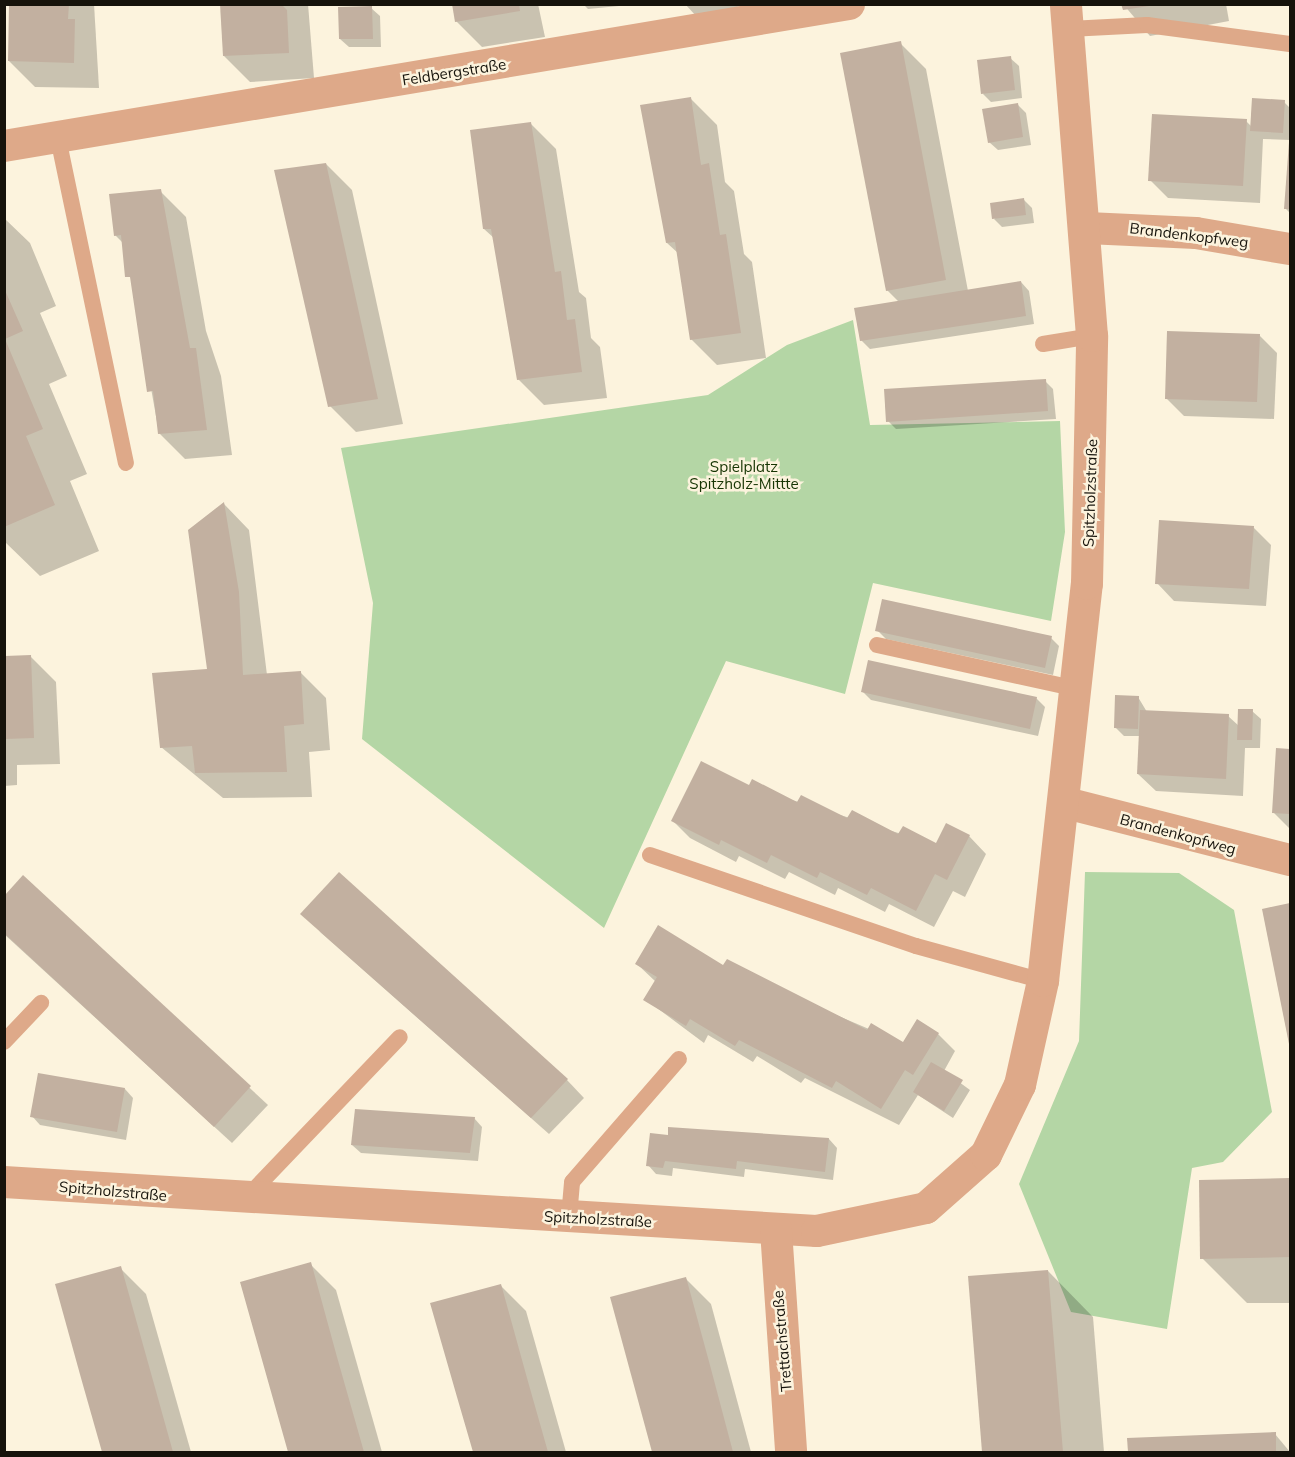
<!DOCTYPE html>
<meta charset="utf-8">
<style>
body{margin:0}
#map{position:relative;width:1295px;height:1457px;overflow:hidden;background:#fcf3dd;font-family:Mulish,sans-serif}
div>[style]{position:absolute}
[style*='--x']{left:calc(var(--x)*1px);top:calc(var(--y)*1px);width:calc(var(--w)*1px);rotate:calc(var(--a)*1deg)}
.green>*{inset:0;background:#b4d6a5}
.shadow>*{inset:0;background:#0003}
.building>*{inset:0;background:#c2b0a0}
.lane>*{height:16px;margin:-8px;padding:0 8px;transform-origin:8px;border-radius:8px;background:#dea989}
.street>*{height:32px;margin:-16px;padding:0 16px;transform-origin:16px;border-radius:16px;background:#dea989}
span{translate:-50% -50%;white-space:nowrap;text-align:center;line-height:1.15;-webkit-text-stroke:5px #fcf3dd;paint-order:stroke}
.street-label{font-size:15px;color:#16130b}
.park-label{font-size:15px;color:#163503}
.frame{position:absolute;inset:0;border:6px solid #16130b;pointer-events:none}
</style>
<div id="map">
<div class="green">
<i style="clip-path:polygon(853px 320px,870px 425px,1060px 421px,1065px 532px,1051px 621px,873px 583px,845px 694px,726px 661px,604px 928px,362px 739px,373px 603px,341px 448px,708px 395px,787px 345px)"></i>
<i style="clip-path:polygon(1085px 872px,1179px 873px,1234px 910px,1272px 1112px,1223px 1162px,1192px 1168px,1167px 1329px,1071px 1312px,1019px 1184px,1079px 1041px)"></i>
</div>
<div class="shadow">
<i style="clip-path:polygon(11px 4px,94px 4px,99px 88px,35px 87px,9px 61px)"></i>
<i style="clip-path:polygon(222px 4px,308px 4px,314px 78px,250px 82px,224px 56px)"></i>
<i style="clip-path:polygon(453px 4px,538px 4px,545px 37px,482px 47px,456px 21px)"></i>
<i style="clip-path:polygon(583px 4px,619px 4px,619px 6px,588px 9px)"></i>
<i style="clip-path:polygon(685px 4px,749px 4px,697px 17px)"></i>
<i style="clip-path:polygon(1123px 4px,1226px 4px,1229px 21px,1150px 36px)"></i>
<i style="clip-path:polygon(371px 8px,380px 16px,381px 47px,349px 47px,340px 39px)"></i>
<i style="clip-path:polygon(900px 43px,926px 69px,968px 291px,1021px 282px,1029px 291px,1034px 324px,870px 349px,861px 340px,899px 302px,887px 290px)"></i>
<i style="clip-path:polygon(1010px 58px,1019px 66px,1022px 98px,991px 102px,983px 94px)"></i>
<i style="clip-path:polygon(691px 99px,717px 125px,725px 182px,734px 191px,744px 254px,752px 262px,766px 358px,717px 365px,691px 339px,679px 254px,667px 243px)"></i>
<i style="clip-path:polygon(1284px 102px,1290px 108px,1290px 213px,1285px 208px,1290px 140px,1263px 139px,1260px 203px,1168px 198px,1150px 180px,1246px 121px,1252px 127px)"></i>
<i style="clip-path:polygon(1018px 105px,1026px 113px,1031px 145px,998px 150px,989px 142px)"></i>
<i style="clip-path:polygon(530px 123px,556px 149px,579px 292px,586px 298px,591px 338px,600px 347px,607px 398px,544px 405px,518px 379px,495px 239px,484px 229px)"></i>
<i style="clip-path:polygon(326px 164px,352px 190px,403px 424px,356px 432px,330px 406px)"></i>
<i style="clip-path:polygon(160px 191px,186px 217px,206px 331px,221px 376px,232px 455px,185px 459px,159px 433px,132px 282px,123px 243px,115px 235px)"></i>
<i style="clip-path:polygon(1024px 200px,1032px 208px,1034px 223px,1002px 227px,994px 219px)"></i>
<i style="clip-path:polygon(4px 218px,30px 243px,56px 306px,40px 313px,67px 376px,49px 384px,87px 474px,70px 481px,99px 551px,40px 576px,4px 541px)"></i>
<i style="clip-path:polygon(1259px 335px,1277px 353px,1274px 419px,1184px 416px,1166px 398px)"></i>
<i style="clip-path:polygon(1045px 381px,1053px 389px,1056px 419px,896px 429px,888px 421px)"></i>
<i style="clip-path:polygon(224px 504px,249px 530px,267px 675px,300px 672px,326px 698px,330px 750px,309px 752px,312px 797px,223px 798px,161px 747px,209px 670px)"></i>
<i style="clip-path:polygon(1253px 527px,1271px 545px,1266px 606px,1174px 601px,1157px 583px)"></i>
<i style="clip-path:polygon(877px 630px,1051px 638px,1059px 646px,1053px 675px,886px 639px)"></i>
<i style="clip-path:polygon(30px 656px,56px 682px,60px 764px,17px 765px,17px 785px,4px 786px,4px 657px)"></i>
<i style="clip-path:polygon(862px 691px,1036px 698px,1045px 707px,1038px 736px,871px 700px)"></i>
<i style="clip-path:polygon(1138px 697px,1147px 712px,1228px 716px,1239px 726px,1252px 711px,1261px 719px,1260px 748px,1245px 748px,1243px 796px,1156px 791px,1138px 774px,1140px 736px,1124px 736px,1115px 727px)"></i>
<i style="clip-path:polygon(1277px 750px,1290px 750px,1290px 829px,1274px 813px)"></i>
<i style="clip-path:polygon(750px 787px,937px 845px,969px 836px,986px 854px,965px 897px,953px 891px,934px 927px,889px 904px,885px 912px,838px 888px,835px 895px,789px 872px,785px 879px,739px 856px,736px 862px,690px 838px,672px 820px)"></i>
<i style="clip-path:polygon(23px 877px,268px 1105px,232px 1143px,4px 934px,4px 897px)"></i>
<i style="clip-path:polygon(1290px 905px,1290px 1042px,1264px 910px)"></i>
<i style="clip-path:polygon(319px 931px,567px 1080px,584px 1098px,549px 1134px)"></i>
<i style="clip-path:polygon(637px 964px,724px 967px,904px 1044px,938px 1034px,955px 1051px,944px 1071px,970px 1090px,953px 1118px,918px 1095px,899px 1125px,805px 1078px,801px 1083px,757px 1056px,753px 1062px,708px 1035px,704px 1043px,645px 999px,656px 982px)"></i>
<i style="clip-path:polygon(125px 1089px,133px 1098px,126px 1140px,40px 1125px,32px 1116px)"></i>
<i style="clip-path:polygon(474px 1118px,482px 1127px,478px 1161px,361px 1153px,352px 1145px)"></i>
<i style="clip-path:polygon(669px 1136px,829px 1139px,837px 1148px,833px 1180px,745px 1169px,744px 1177px,673px 1168px,672px 1176px,656px 1174px,648px 1165px)"></i>
<i style="clip-path:polygon(1290px 1180px,1290px 1303px,1247px 1303px,1202px 1258px,1201px 1181px)"></i>
<i style="clip-path:polygon(310px 1264px,336px 1290px,382px 1452px,289px 1452px,241px 1283px)"></i>
<i style="clip-path:polygon(120px 1268px,146px 1294px,191px 1452px,103px 1452px,57px 1285px)"></i>
<i style="clip-path:polygon(1048px 1271px,1093px 1317px,1104px 1452px,983px 1452px,970px 1277px)"></i>
<i style="clip-path:polygon(685px 1278px,711px 1304px,751px 1452px,654px 1452px,612px 1298px)"></i>
<i style="clip-path:polygon(500px 1285px,526px 1311px,566px 1452px,474px 1452px,432px 1304px)"></i>
<i style="clip-path:polygon(1275px 1434px,1290px 1452px,1129px 1452px,1129px 1439px)"></i>
</div>
<div class="building">
<i style="clip-path:polygon(9px 4px,69px 4px,68px 19px,75px 19px,74px 63px,8px 61px)"></i>
<i style="clip-path:polygon(220px 4px,281px 4px,287px 10px,289px 53px,223px 56px)"></i>
<i style="clip-path:polygon(452px 4px,519px 4px,520px 11px,455px 22px)"></i>
<i style="clip-path:polygon(1121px 4px,1149px 4px,1149px 6px,1123px 10px)"></i>
<i style="clip-path:polygon(372px 6px,373px 39px,339px 39px,338px 7px)"></i>
<i style="clip-path:polygon(901px 41px,946px 280px,886px 291px,840px 53px)"></i>
<i style="clip-path:polygon(1011px 56px,1015px 90px,981px 94px,977px 60px)"></i>
<i style="clip-path:polygon(691px 97px,701px 165px,709px 163px,720px 235px,726px 234px,741px 333px,690px 340px,675px 242px,666px 243px,640px 105px)"></i>
<i style="clip-path:polygon(1252px 98px,1285px 100px,1283px 133px,1250px 131px)"></i>
<i style="clip-path:polygon(1018px 103px,1023px 137px,988px 143px,982px 109px)"></i>
<i style="clip-path:polygon(1152px 114px,1247px 119px,1243px 186px,1148px 181px)"></i>
<i style="clip-path:polygon(531px 122px,555px 272px,561px 271px,567px 320px,575px 319px,582px 372px,517px 380px,491px 229px,483px 229px,470px 130px)"></i>
<i style="clip-path:polygon(1289px 142px,1290px 142px,1290px 209px,1284px 209px)"></i>
<i style="clip-path:polygon(326px 163px,378px 399px,328px 407px,274px 170px)"></i>
<i style="clip-path:polygon(161px 189px,190px 348px,196px 348px,207px 430px,158px 434px,153px 391px,147px 392px,130px 277px,125px 277px,121px 235px,114px 236px,109px 194px)"></i>
<i style="clip-path:polygon(1024px 198px,1026px 215px,992px 219px,990px 203px)"></i>
<i style="clip-path:polygon(1021px 281px,1026px 316px,860px 341px,854px 308px)"></i>
<i style="clip-path:polygon(4px 288px,23px 331px,5px 339px,43px 429px,26px 436px,55px 505px,4px 527px)"></i>
<i style="clip-path:polygon(1167px 331px,1260px 334px,1257px 402px,1165px 399px)"></i>
<i style="clip-path:polygon(1046px 379px,1048px 411px,886px 422px,884px 389px)"></i>
<i style="clip-path:polygon(224px 502px,239px 592px,243px 675px,301px 671px,304px 724px,284px 726px,287px 772px,195px 773px,192px 746px,160px 748px,152px 673px,207px 669px,188px 530px)"></i>
<i style="clip-path:polygon(1159px 520px,1254px 526px,1249px 589px,1155px 584px)"></i>
<i style="clip-path:polygon(882px 599px,1052px 636px,1045px 668px,875px 631px)"></i>
<i style="clip-path:polygon(31px 655px,34px 738px,5px 739px,5px 656px)"></i>
<i style="clip-path:polygon(868px 660px,1037px 697px,1030px 729px,861px 692px)"></i>
<i style="clip-path:polygon(1115px 695px,1139px 696px,1138px 729px,1114px 728px)"></i>
<i style="clip-path:polygon(1238px 709px,1253px 709px,1252px 740px,1237px 740px)"></i>
<i style="clip-path:polygon(1140px 710px,1229px 714px,1226px 779px,1137px 774px)"></i>
<i style="clip-path:polygon(1276px 748px,1290px 749px,1290px 814px,1272px 813px)"></i>
<i style="clip-path:polygon(701px 761px,749px 785px,752px 779px,797px 802px,801px 795px,847px 818px,852px 810px,898px 834px,903px 826px,936px 843px,946px 823px,970px 835px,947px 880px,935px 874px,916px 911px,871px 888px,867px 895px,820px 872px,817px 878px,771px 855px,767px 863px,721px 840px,719px 845px,671px 821px)"></i>
<i style="clip-path:polygon(339px 872px,568px 1079px,531px 1118px,300px 914px)"></i>
<i style="clip-path:polygon(23px 875px,251px 1086px,214px 1127px,5px 934px,5px 895px)"></i>
<i style="clip-path:polygon(1290px 903px,1290px 1044px,1289px 1044px,1262px 909px)"></i>
<i style="clip-path:polygon(658px 925px,723px 965px,727px 959px,867px 1030px,871px 1023px,903px 1042px,917px 1019px,939px 1033px,913px 1075px,905px 1070px,881px 1109px,836px 1081px,832px 1088px,739px 1040px,735px 1046px,690px 1019px,686px 1026px,643px 1000px,657px 977px,635px 964px)"></i>
<i style="clip-path:polygon(931px 1062px,963px 1080px,944px 1111px,913px 1092px)"></i>
<i style="clip-path:polygon(38px 1073px,125px 1088px,117px 1132px,30px 1117px)"></i>
<i style="clip-path:polygon(355px 1109px,475px 1117px,470px 1153px,351px 1145px)"></i>
<i style="clip-path:polygon(668px 1127px,829px 1138px,825px 1172px,737px 1161px,736px 1169px,665px 1161px,663px 1168px,646px 1166px,650px 1133px,668px 1135px)"></i>
<i style="clip-path:polygon(1290px 1178px,1290px 1257px,1200px 1259px,1199px 1180px)"></i>
<i style="clip-path:polygon(311px 1262px,337px 1357px,364px 1452px,288px 1452px,240px 1282px)"></i>
<i style="clip-path:polygon(121px 1266px,173px 1452px,102px 1452px,81px 1378px,55px 1284px)"></i>
<i style="clip-path:polygon(1048px 1270px,1063px 1452px,982px 1452px,968px 1276px)"></i>
<i style="clip-path:polygon(686px 1277px,711px 1369px,733px 1452px,652px 1452px,610px 1297px)"></i>
<i style="clip-path:polygon(501px 1284px,527px 1378px,548px 1452px,473px 1452px,457px 1397px,430px 1303px)"></i>
<i style="clip-path:polygon(1276px 1432px,1276px 1452px,1128px 1452px,1127px 1438px)"></i>
</div>
<div class="lane">
<i style="--x:1069;--y:29;--w:78;--a:-2.9"></i>
<i style="--x:1147;--y:25;--w:144;--a:7.6"></i>
<i style="--x:58;--y:138;--w:332;--a:78.2"></i>
<i style="--x:1043;--y:344;--w:50;--a:-9.3"></i>
<i style="--x:877;--y:645;--w:205;--a:12.4"></i>
<i style="--x:650;--y:855;--w:281;--a:18.9"></i>
<i style="--x:916;--y:946;--w:132;--a:15.4"></i>
<i style="--x:4;--y:1042;--w:54;--a:-46.5"></i>
<i style="--x:247;--y:1197;--w:221;--a:-46.3"></i>
<i style="--x:569;--y:1217;--w:35;--a:-85"></i>
<i style="--x:572;--y:1182;--w:163;--a:-49"></i>
</div>
<div class="street">
<i style="--x:4;--y:146;--w:857;--a:-9.54"></i>
<i style="--x:1087;--y:228;--w:109;--a:2.6"></i>
<i style="--x:1196;--y:233;--w:95;--a:9.7"></i>
<i style="--x:1066;--y:803;--w:231;--a:14.3"></i>
<i style="--x:4;--y:1182;--w:814;--a:3.45"></i>
<i style="--x:817;--y:1231;--w:111;--a:-11.9"></i>
<i style="--x:926;--y:1208;--w:80;--a:-41.5"></i>
<i style="--x:986;--y:1155;--w:78;--a:-64.1"></i>
<i style="--x:1020;--y:1085;--w:107;--a:-77.5"></i>
<i style="--x:1043;--y:981;--w:399;--a:-83.7"></i>
<i style="--x:1087;--y:584;--w:248;--a:-88.8"></i>
<i style="--x:1092;--y:336;--w:333;--a:-94.5"></i>
<i style="--x:776;--y:1230;--w:223;--a:86.1"></i>
</div>
<div class="street-label">
<span style="left:454px;top:72px;rotate:-9deg">Feldbergstraße</span>
<span style="left:1189px;top:235px;rotate:7deg">Brandenkopfweg</span>
<span style="left:1090px;top:493px;rotate:-88deg">Spitzholzstraße</span>
<span style="left:1178px;top:834px;rotate:15deg">Brandenkopfweg</span>
<span style="left:113px;top:1191px;rotate:5deg">Spitzholzstraße</span>
<span style="left:598px;top:1219px;rotate:3deg">Spitzholzstraße</span>
<span style="left:782px;top:1341px;rotate:-95deg">Trettachstraße</span>
</div>
<div class="park-label">
<span style="left:744px;top:475px">Spielplatz<br>Spitzholz-Mittte</span>
</div>
<div class="frame"></div>
</div>
